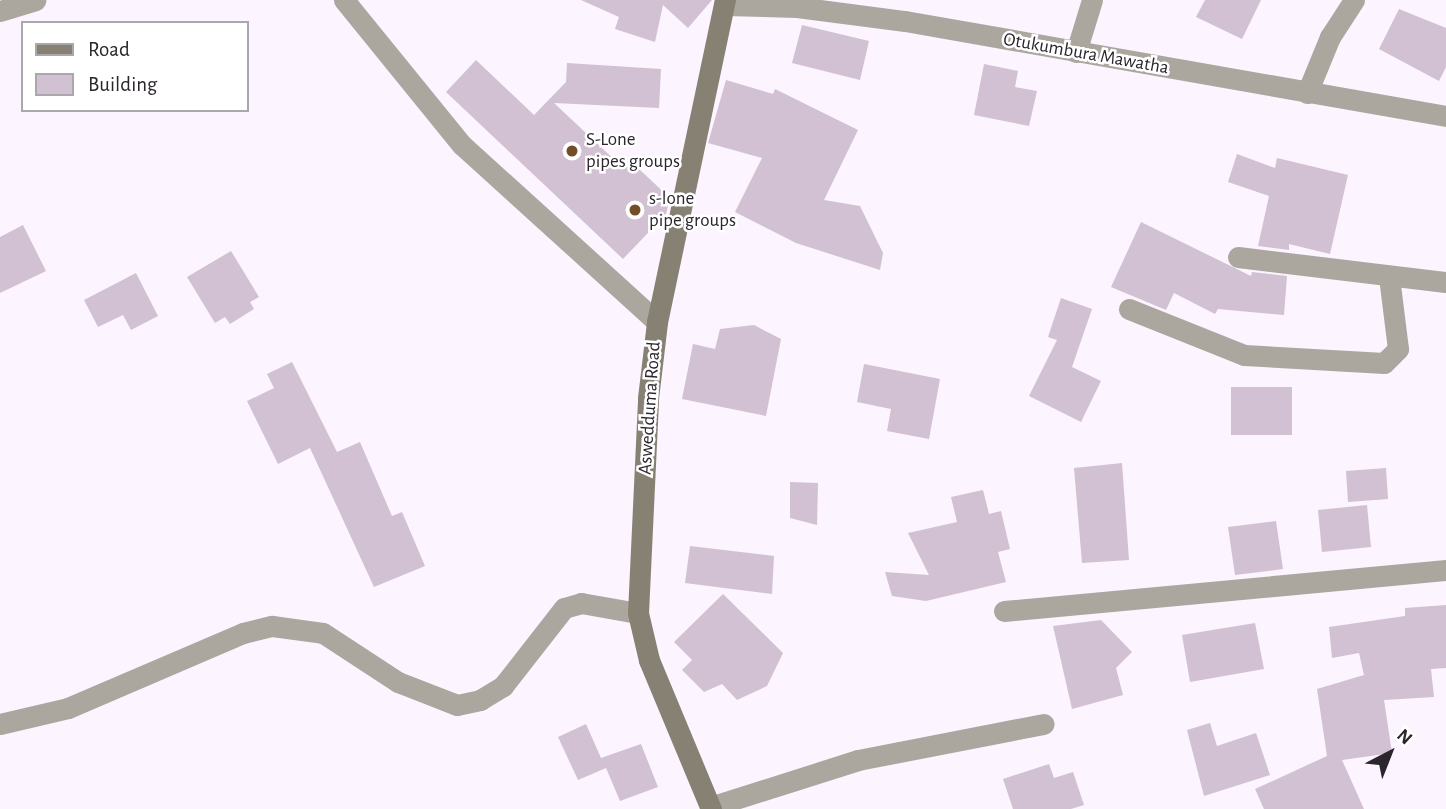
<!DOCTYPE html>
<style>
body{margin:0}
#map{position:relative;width:1446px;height:809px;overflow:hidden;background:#fcf4ff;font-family:"Alegreya Sans",sans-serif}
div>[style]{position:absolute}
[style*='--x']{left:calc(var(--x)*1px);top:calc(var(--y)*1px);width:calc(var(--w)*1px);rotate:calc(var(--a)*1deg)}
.building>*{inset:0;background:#d1c1d2}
.street>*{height:21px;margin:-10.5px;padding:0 10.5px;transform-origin:10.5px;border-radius:10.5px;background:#aba79f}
.secondary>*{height:21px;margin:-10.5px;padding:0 10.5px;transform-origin:10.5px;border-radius:10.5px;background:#878174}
.dots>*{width:19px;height:19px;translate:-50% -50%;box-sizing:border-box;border:4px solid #fff;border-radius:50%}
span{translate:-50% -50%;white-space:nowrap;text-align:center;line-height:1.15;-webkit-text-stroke:5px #fff;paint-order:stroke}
.street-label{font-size:19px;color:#2b252c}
.poi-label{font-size:19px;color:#2b252c}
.left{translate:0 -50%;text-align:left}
.legend{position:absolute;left:21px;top:21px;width:228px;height:91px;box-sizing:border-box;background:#fff;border:2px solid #aaa8ab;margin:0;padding:9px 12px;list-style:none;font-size:21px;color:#2b252c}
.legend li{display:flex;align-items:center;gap:14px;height:35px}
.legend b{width:35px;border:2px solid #aaa8ab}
.north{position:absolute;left:1355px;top:718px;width:70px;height:70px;-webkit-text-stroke:5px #fff;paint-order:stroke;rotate:42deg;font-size:19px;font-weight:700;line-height:28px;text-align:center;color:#2b252c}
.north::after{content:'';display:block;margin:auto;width:24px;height:32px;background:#2b252c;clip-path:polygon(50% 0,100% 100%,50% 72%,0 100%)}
</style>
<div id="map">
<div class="building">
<i style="clip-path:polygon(581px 0,712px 0,688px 28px,663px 5px,655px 42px,615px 29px,619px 17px)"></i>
<i style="clip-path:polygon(1205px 0,1261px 0,1242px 39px,1196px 17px)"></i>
<i style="clip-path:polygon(1399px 9px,1446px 28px,1446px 67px,1439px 81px,1379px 49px)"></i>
<i style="clip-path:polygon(802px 25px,869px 41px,860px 80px,792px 63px)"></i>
<i style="clip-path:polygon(476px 60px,534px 115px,566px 82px,567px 63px,661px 69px,659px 108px,554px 103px,620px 165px,639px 169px,670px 198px,666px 214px,623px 259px,446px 92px)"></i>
<i style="clip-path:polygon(984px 64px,1018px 71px,1015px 87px,1037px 91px,1029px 126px,974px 115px)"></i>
<i style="clip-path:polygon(726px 80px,773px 94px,775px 89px,858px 130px,824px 200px,860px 206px,883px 253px,880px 270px,796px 243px,735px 212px,762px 158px,708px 143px)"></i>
<i style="clip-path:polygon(1237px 154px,1275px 168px,1277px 158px,1348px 175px,1330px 254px,1289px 244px,1289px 250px,1258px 246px,1269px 196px,1228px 182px)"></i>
<i style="clip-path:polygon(1141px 222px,1251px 276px,1252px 272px,1287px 276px,1284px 315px,1218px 309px,1215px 314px,1174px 293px,1166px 310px,1111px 287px)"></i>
<i style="clip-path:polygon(23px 225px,46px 271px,0 293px,0 237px)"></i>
<i style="clip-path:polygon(231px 251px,259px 297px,250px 302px,254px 309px,230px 324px,225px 317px,215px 323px,187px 277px)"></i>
<i style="clip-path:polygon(136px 273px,158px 316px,131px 330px,123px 315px,98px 327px,84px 300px)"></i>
<i style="clip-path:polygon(1061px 298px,1092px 309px,1072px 367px,1101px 381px,1081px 422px,1029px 396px,1057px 340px,1048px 337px)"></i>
<i style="clip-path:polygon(754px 325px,781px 339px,766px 416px,682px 399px,693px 344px,715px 349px,720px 329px)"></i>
<i style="clip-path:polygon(292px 362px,337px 452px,360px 442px,392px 516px,402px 512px,425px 566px,374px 587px,310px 448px,278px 464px,247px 401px,274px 388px,267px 374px)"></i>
<i style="clip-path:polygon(864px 364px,940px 379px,929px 439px,887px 431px,891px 409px,857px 402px)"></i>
<i style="clip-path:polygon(1231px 387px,1292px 387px,1292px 435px,1231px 435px)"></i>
<i style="clip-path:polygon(1122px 463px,1129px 560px,1082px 563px,1074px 468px)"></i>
<i style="clip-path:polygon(1386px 468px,1388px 499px,1348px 502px,1346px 471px)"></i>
<i style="clip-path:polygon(790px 482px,818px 483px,817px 525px,790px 518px)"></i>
<i style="clip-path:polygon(983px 490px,989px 514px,1001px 511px,1010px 549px,998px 552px,1006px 582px,926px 601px,892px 596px,885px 572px,929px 575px,908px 533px,957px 522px,951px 497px)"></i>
<i style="clip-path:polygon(1367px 505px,1371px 547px,1322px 552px,1318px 510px)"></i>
<i style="clip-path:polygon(1276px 521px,1283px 569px,1235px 575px,1228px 527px)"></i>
<i style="clip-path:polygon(690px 546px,774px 556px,772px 594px,685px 583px)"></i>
<i style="clip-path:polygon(723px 594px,783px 653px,767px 686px,737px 700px,722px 684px,704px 692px,682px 670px,692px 660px,674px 642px)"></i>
<i style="clip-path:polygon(1446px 605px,1446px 668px,1431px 669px,1434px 697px,1384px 700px,1392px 753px,1342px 760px,1364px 809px,1264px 809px,1255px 789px,1327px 756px,1317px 689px,1364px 675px,1359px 653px,1332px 658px,1329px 627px,1405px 616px,1405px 608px)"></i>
<i style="clip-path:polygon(1101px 620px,1132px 652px,1116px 668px,1123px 695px,1072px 709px,1053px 626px)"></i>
<i style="clip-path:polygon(1255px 623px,1264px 669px,1190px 682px,1182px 635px)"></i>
<i style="clip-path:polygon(1210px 723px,1217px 746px,1256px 733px,1270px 775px,1204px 796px,1187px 730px)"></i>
<i style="clip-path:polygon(586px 724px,601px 758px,641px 744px,658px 787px,620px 801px,606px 768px,578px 780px,558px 737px)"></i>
<i style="clip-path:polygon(1049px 764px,1054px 778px,1073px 772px,1084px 805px,1071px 809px,1013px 809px,1003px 779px)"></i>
</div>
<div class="street">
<i style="--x:344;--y:0;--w:187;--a:50.9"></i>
<i style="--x:462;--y:145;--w:263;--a:42.2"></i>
<i style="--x:724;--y:5;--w:73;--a:1.6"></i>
<i style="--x:797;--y:7;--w:109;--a:7.4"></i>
<i style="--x:905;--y:21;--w:549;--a:9.96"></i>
<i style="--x:0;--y:11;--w:37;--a:-17"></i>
<i style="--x:1076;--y:52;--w:54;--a:-72.9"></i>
<i style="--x:1307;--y:93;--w:61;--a:-67.7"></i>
<i style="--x:1330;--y:37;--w:44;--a:-57"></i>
<i style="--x:1238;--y:257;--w:209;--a:6.9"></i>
<i style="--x:1129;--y:309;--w:124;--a:21.8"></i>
<i style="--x:1244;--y:355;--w:140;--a:3.3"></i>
<i style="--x:1384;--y:363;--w:20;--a:-45"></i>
<i style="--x:1398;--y:349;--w:73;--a:-97.1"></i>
<i style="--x:1004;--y:611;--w:444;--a:-5.3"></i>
<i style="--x:0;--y:724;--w:70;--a:-13.2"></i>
<i style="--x:68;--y:708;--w:190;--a:-23.2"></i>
<i style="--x:243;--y:633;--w:30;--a:-14"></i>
<i style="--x:272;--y:626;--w:51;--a:7.8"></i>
<i style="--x:323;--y:633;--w:90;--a:33.2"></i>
<i style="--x:398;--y:682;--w:63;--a:21.3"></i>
<i style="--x:457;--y:705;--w:24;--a:-12"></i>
<i style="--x:480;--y:700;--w:27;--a:-31"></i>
<i style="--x:503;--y:686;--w:99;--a:-52"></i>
<i style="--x:564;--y:608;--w:18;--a:-16"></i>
<i style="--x:581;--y:603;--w:58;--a:10"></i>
<i style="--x:710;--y:807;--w:155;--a:-17.6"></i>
<i style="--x:858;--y:760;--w:189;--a:-11"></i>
</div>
<div class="secondary">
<i style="--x:711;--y:809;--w:161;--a:-112.6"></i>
<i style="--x:649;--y:660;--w:48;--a:-103.2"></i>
<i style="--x:638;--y:613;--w:215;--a:-87.3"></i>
<i style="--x:648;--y:398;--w:77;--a:-83.2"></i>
<i style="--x:657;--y:322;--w:329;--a:-78.1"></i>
</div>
<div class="dots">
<i style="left:572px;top:151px;background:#724d28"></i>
<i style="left:635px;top:210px;background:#724d28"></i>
</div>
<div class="street-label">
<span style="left:1086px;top:54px;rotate:10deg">Otukumbura Mawatha</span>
<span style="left:650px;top:408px;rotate:-86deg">Aswedduma Road</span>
</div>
<div class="poi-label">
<span class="left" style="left:586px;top:151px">S-Lone<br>pipes groups</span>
<span class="left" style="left:649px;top:210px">s-lone<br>pipe groups</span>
</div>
<ul class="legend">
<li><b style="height:9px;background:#878174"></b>Road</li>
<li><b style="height:19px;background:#d1c1d2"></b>Building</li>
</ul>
<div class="north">N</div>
</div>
